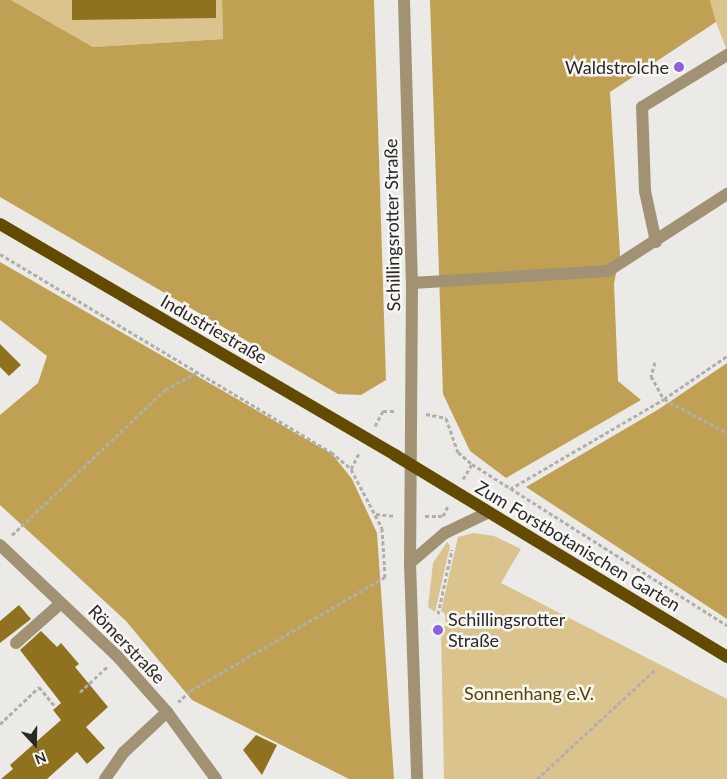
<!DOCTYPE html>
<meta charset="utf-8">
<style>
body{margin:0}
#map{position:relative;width:727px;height:779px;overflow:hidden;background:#eceae6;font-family:Lato,sans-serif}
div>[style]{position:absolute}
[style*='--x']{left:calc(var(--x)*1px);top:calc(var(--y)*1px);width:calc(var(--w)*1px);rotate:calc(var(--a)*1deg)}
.green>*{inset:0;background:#dac38c}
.forest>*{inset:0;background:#c0a154}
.building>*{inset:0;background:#8f711f}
.path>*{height:3px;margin-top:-1.5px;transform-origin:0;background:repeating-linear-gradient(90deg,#b1afac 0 4px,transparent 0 6.5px)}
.minor>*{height:12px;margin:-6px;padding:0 6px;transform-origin:6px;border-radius:6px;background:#a09273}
.major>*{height:12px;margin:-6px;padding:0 6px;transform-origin:6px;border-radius:6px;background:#624a00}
.dots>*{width:14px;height:14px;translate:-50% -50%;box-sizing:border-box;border:2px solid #f9f7f3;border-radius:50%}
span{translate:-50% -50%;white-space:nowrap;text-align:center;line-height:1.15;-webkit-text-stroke:5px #f9f7f3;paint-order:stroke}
.poi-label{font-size:18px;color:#2a2928}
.right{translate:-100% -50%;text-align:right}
.left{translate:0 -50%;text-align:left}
.street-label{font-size:18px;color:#2a2928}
.park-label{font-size:18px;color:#584200}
.north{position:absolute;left:10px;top:719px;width:50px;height:50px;-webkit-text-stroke:4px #f9f7f3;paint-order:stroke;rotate:159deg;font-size:14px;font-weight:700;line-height:20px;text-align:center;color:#2a2928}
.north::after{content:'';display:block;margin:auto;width:18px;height:22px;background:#2a2928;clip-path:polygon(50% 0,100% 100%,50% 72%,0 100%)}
</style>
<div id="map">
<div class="green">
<i style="clip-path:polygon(11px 0,222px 0,223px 39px,93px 47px)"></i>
<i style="clip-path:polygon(710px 0,727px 0,727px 51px,716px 22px)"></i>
<i style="clip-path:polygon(474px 533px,494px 536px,521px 549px,501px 583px,727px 699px,727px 779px,444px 779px,441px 627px,446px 626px,445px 614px,441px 611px,458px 537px)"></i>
<i style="clip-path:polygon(447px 542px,450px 546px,435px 612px,428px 607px,433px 563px)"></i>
</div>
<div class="forest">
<i style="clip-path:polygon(0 0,11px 0,93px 47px,223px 39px,222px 0,374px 0,386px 380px,361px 395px,338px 394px,0 197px)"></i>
<i style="clip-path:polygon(430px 0,710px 0,716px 22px,610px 92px,620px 254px,614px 284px,618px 381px,641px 400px,506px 478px,470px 451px,443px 394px)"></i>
<i style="clip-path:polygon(0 262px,332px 454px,352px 479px,377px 533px,394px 779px,349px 779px,192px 700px,126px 621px,0 505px,0 415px,38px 383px,47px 356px,0 320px)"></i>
<i style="clip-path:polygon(727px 363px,727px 619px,526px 487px,659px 409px)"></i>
</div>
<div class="building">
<i style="clip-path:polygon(72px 0,216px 0,216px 18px,72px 20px)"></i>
<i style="clip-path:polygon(0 344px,21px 365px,9px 376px,0 367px)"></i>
<i style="clip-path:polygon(19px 605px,31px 619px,0 643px,0 621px)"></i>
<i style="clip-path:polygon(41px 631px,57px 647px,61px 643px,79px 664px,75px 667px,108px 707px,86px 727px,105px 748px,87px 764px,77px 752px,47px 779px,1px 779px,13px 769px,10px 765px,61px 720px,53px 710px,61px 703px,20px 650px)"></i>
<i style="clip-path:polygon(256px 735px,277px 745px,262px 775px,243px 750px)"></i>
</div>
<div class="path">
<i style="--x:0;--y:254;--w:386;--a:30.9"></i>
<i style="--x:331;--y:452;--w:26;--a:40"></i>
<i style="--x:351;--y:469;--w:67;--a:62.3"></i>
<i style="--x:382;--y:528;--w:49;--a:86.5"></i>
<i style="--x:385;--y:577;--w:226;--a:149.7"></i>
<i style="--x:190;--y:691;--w:16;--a:137"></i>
<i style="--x:655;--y:362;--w:15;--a:106"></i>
<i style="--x:651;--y:376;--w:26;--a:61"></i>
<i style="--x:664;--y:399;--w:72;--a:28.4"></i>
<i style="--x:426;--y:414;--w:20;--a:11"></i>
<i style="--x:446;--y:418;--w:36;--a:71"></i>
<i style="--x:458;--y:452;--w:18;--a:41"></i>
<i style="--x:472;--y:464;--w:302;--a:32.3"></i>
<i style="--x:375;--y:426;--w:17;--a:-62"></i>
<i style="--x:383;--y:411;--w:12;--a:0"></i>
<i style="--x:351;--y:469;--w:18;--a:-63"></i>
<i style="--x:463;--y:479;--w:17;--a:-59"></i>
<i style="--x:510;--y:489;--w:178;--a:-30.3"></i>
<i style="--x:664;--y:399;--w:76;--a:-34.3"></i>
<i style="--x:376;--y:514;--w:18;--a:6"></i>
<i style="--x:425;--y:516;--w:18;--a:0"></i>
<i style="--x:443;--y:516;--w:11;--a:-63"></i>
<i style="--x:12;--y:535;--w:211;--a:-43.5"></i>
<i style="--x:165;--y:390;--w:38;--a:-29"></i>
<i style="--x:438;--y:614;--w:66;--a:-77.8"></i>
<i style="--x:80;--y:692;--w:37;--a:-43"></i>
<i style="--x:0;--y:724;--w:54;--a:-43.5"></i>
<i style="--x:39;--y:687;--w:26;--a:50"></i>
<i style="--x:537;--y:779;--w:163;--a:-42.8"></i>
</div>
<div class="minor">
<i style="--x:404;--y:0;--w:283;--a:88.4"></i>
<i style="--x:412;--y:283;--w:280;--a:90.4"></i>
<i style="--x:410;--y:563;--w:216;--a:88.1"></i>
<i style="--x:656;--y:242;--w:52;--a:-102.2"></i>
<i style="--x:645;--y:191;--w:84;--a:-92"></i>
<i style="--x:642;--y:107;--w:100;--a:-31.5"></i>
<i style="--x:412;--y:283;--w:196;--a:-3.5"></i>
<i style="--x:608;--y:271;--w:142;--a:-32.9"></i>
<i style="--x:0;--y:545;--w:163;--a:43.5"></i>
<i style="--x:118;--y:657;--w:74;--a:48.3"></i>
<i style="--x:167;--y:712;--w:83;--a:53.8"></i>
<i style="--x:410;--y:563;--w:46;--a:-40.6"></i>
<i style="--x:445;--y:533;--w:47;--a:-25.5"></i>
<i style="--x:16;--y:643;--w:60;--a:-41.6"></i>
<i style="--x:105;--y:779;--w:32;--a:-55"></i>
<i style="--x:123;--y:753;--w:60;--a:-43"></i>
</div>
<div class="major">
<i style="--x:0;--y:224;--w:458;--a:30.3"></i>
<i style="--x:395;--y:455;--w:389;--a:31.3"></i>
</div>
<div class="dots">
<i style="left:679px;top:67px;background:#8d61db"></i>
<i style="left:438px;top:630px;background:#8d61db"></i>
</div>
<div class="poi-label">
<span class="right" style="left:669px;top:67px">Waldstrolche</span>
<span class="left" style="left:448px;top:630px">Schillingsrotter<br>Straße</span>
</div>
<div class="street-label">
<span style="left:392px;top:225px;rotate:-91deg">Schillingsrotter Straße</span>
<span style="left:214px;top:329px;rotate:30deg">Industriestraße</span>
<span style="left:578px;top:546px;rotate:31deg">Zum Forstbotanischen Garten</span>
<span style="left:127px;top:644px;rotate:46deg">Römerstraße</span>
</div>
<div class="park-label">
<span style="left:529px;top:693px">Sonnenhang e.V.</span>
</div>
<div class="north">N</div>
</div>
